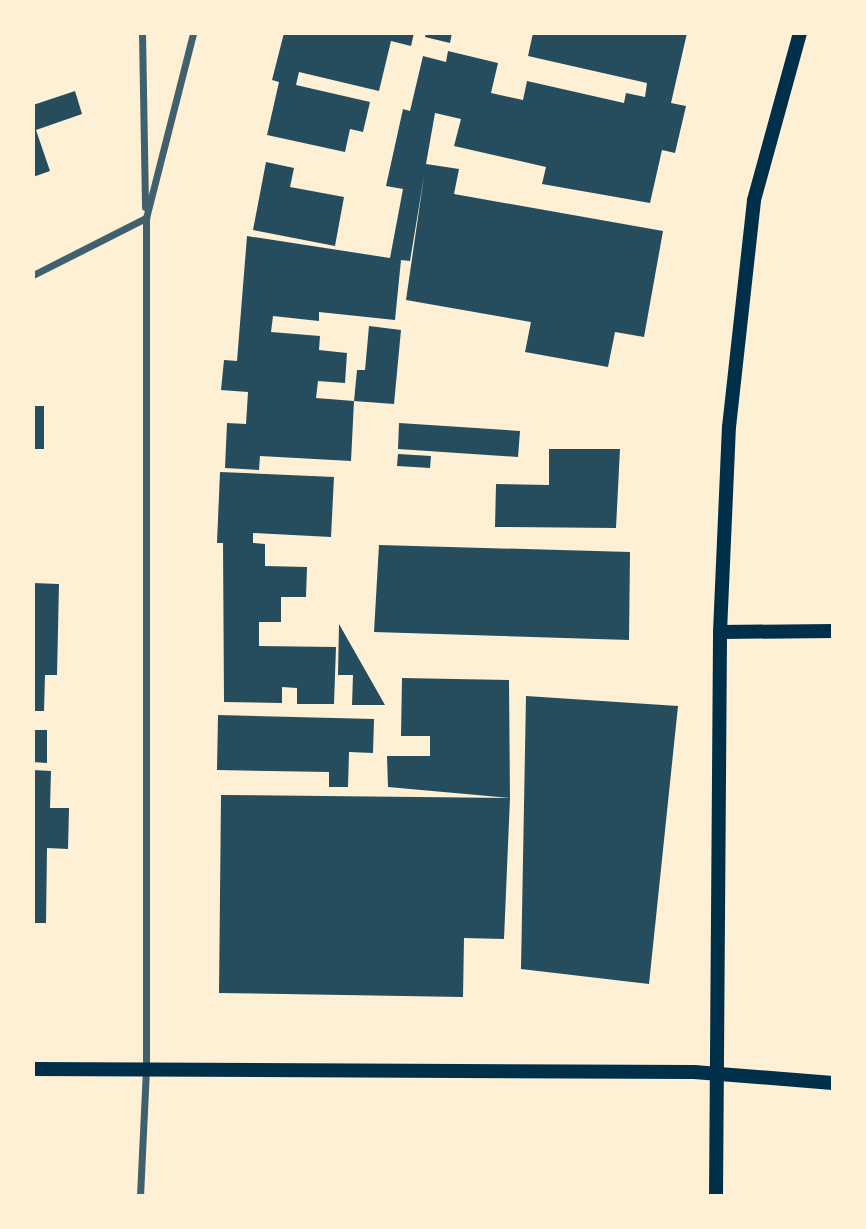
<!DOCTYPE html>
<style>
body{margin:0}
#map{position:relative;width:866px;height:1229px;overflow:hidden;background:#fdf0d5;font-family:Montserrat,sans-serif}
div>[style]{position:absolute}
[style*='--x']{left:calc(var(--x)*1px);top:calc(var(--y)*1px);width:calc(var(--w)*1px);rotate:calc(var(--a)*1deg)}
.building>*{inset:0;background:#264d5e}
.service>*{height:5px;margin:-2.5px;padding:0 2.5px;transform-origin:2.5px;border-radius:2.5px;background:#3f606c}
.minor>*{height:7px;margin:-3.5px;padding:0 3.5px;transform-origin:3.5px;border-radius:3.5px;background:#3f606c}
.secondary>*{height:14px;margin:-7px;padding:0 7px;transform-origin:7px;border-radius:7px;background:#003049}
span{translate:-50% -50%;white-space:nowrap;text-align:center;line-height:1.15;-webkit-text-stroke:5px #fdf0d5;paint-order:stroke}
.frame{position:absolute;inset:0;border:35px solid #fdf0d5;pointer-events:none}
</style>
<div id="map">
<div class="building">
<i style="clip-path:polygon(284px 33px,414px 33px,411px 46px,391px 41px,379px 91px,299px 72px,296px 85px,370px 102px,363px 132px,350px 129px,345px 152px,267px 135px,279px 82px,272px 80px)"></i>
<i style="clip-path:polygon(426px 33px,452px 33px,450px 43px,425px 37px)"></i>
<i style="clip-path:polygon(533px 33px,687px 33px,671px 103px,686px 106px,675px 153px,662px 150px,650px 203px,542px 184px,546px 167px,454px 146px,461px 119px,435px 113px,426px 164px,459px 169px,454px 194px,663px 231px,644px 337px,615px 332px,608px 367px,525px 352px,531px 322px,406px 300px,424px 176px,410px 261px,401px 260px,395px 320px,319px 312px,319px 321px,273px 316px,271px 332px,320px 336px,319px 350px,347px 353px,345px 383px,318px 381px,316px 398px,354px 401px,351px 461px,260px 456px,259px 470px,225px 468px,227px 423px,246px 424px,248px 392px,221px 390px,224px 360px,237px 361px,247px 236px,390px 258px,403px 189px,386px 186px,403px 109px,410px 111px,423px 56px,446px 62px,448px 51px,498px 63px,491px 93px,523px 100px,527px 81px,624px 103px,626px 93px,645px 97px,647px 83px,528px 56px)"></i>
<i style="clip-path:polygon(75px 91px,82px 114px,36px 130px,50px 171px,33px 177px,33px 105px)"></i>
<i style="clip-path:polygon(266px 162px,294px 168px,290px 187px,344px 197px,335px 246px,253px 230px)"></i>
<i style="clip-path:polygon(369px 326px,401px 330px,394px 404px,354px 401px,357px 370px,365px 370px)"></i>
<i style="clip-path:polygon(33px 406px,44px 406px,44px 449px,33px 449px)"></i>
<i style="clip-path:polygon(399px 423px,520px 431px,518px 457px,398px 449px)"></i>
<i style="clip-path:polygon(549px 449px,620px 449px,616px 528px,495px 527px,496px 484px,549px 485px)"></i>
<i style="clip-path:polygon(398px 454px,431px 456px,430px 468px,397px 466px)"></i>
<i style="clip-path:polygon(220px 472px,334px 477px,331px 537px,253px 533px,253px 543px,265px 544px,265px 566px,307px 567px,306px 597px,281px 597px,281px 622px,259px 622px,259px 646px,336px 647px,334px 704px,297px 704px,297px 688px,282px 687px,282px 703px,224px 702px,223px 543px,217px 543px)"></i>
<i style="clip-path:polygon(379px 545px,630px 552px,629px 640px,374px 632px)"></i>
<i style="clip-path:polygon(33px 583px,59px 584px,57px 675px,45px 675px,44px 711px,33px 711px)"></i>
<i style="clip-path:polygon(339px 624px,385px 705px,352px 705px,353px 675px,338px 675px)"></i>
<i style="clip-path:polygon(402px 678px,509px 680px,510px 798px,388px 787px,387px 756px,430px 756px,430px 736px,401px 736px)"></i>
<i style="clip-path:polygon(526px 696px,678px 706px,649px 984px,521px 969px)"></i>
<i style="clip-path:polygon(218px 715px,374px 719px,373px 753px,349px 752px,348px 787px,329px 787px,329px 772px,217px 770px)"></i>
<i style="clip-path:polygon(33px 730px,47px 730px,47px 763px,33px 762px)"></i>
<i style="clip-path:polygon(33px 770px,51px 771px,50px 808px,69px 808px,68px 849px,47px 848px,46px 923px,33px 923px)"></i>
<i style="clip-path:polygon(221px 795px,510px 798px,504px 939px,464px 938px,463px 997px,219px 993px)"></i>
</div>
<div class="service">
<i style="--x:306;--y:1196;--w:216;--a:0"></i>
</div>
<div class="minor">
<i style="--x:142;--y:33;--w:174;--a:89"></i>
<i style="--x:33;--y:275;--w:127;--a:-26.8"></i>
<i style="--x:140;--y:1196;--w:126;--a:-87.3"></i>
<i style="--x:146;--y:1070;--w:852;--a:-90"></i>
<i style="--x:146;--y:218;--w:191;--a:-75.7"></i>
</div>
<div class="secondary">
<i style="--x:720;--y:632;--w:113;--a:-0.5"></i>
<i style="--x:33;--y:1069;--w:661;--a:0.26"></i>
<i style="--x:694;--y:1072;--w:139;--a:4.5"></i>
<i style="--x:716;--y:1196;--w:564;--a:-89.59"></i>
<i style="--x:720;--y:632;--w:205;--a:-87.5"></i>
<i style="--x:729;--y:427;--w:228;--a:-83.7"></i>
<i style="--x:754;--y:200;--w:173;--a:-74.6"></i>
</div>
<div class="frame"></div>
</div>
